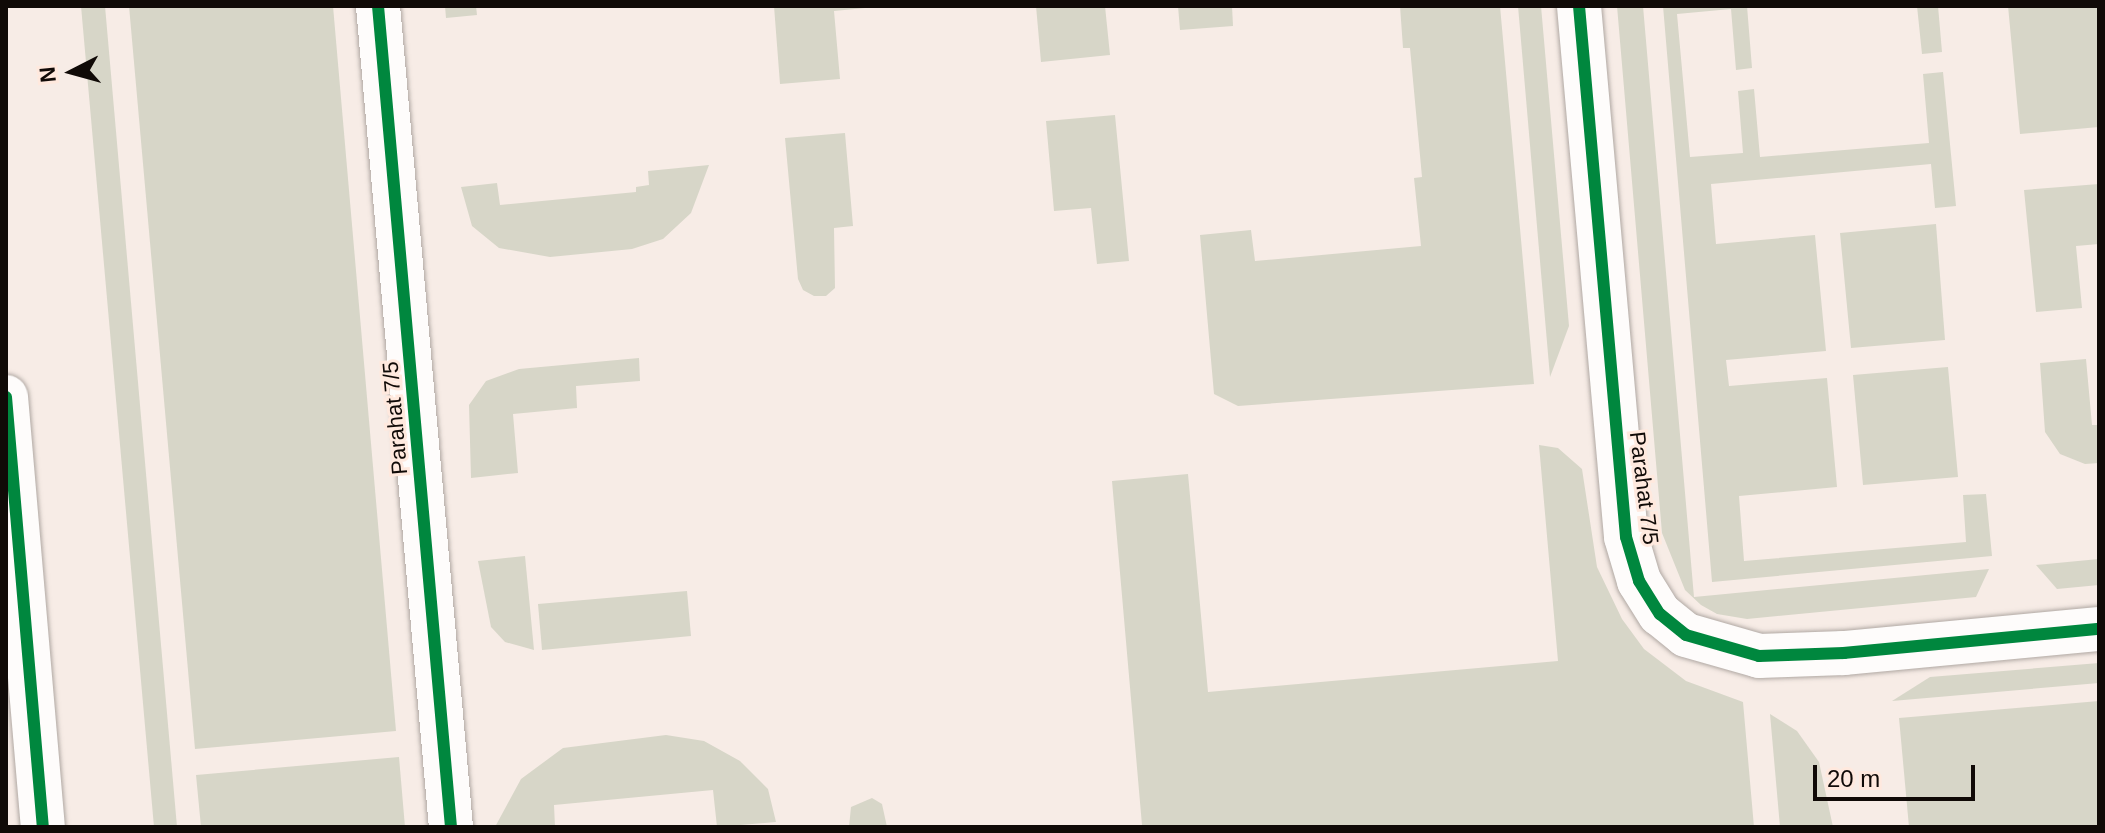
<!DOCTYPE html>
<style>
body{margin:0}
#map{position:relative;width:2105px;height:833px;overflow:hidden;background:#f7ece6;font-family:Arial,sans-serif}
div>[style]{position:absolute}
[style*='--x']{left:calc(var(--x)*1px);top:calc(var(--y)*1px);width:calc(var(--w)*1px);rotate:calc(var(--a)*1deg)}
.green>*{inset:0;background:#d7d6c8}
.roads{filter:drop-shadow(0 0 2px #b0a8a3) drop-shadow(0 0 2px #b0a8a3)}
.minor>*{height:44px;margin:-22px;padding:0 22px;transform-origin:22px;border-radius:22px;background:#fefcfb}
.cycleway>*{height:12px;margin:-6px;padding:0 6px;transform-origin:6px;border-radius:6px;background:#00873e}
span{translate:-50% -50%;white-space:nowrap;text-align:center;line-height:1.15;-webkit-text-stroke:6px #ffe9de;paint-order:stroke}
.street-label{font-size:22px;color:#100a07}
.frame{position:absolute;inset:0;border:8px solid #100a07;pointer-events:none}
.north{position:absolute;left:32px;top:32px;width:80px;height:80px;-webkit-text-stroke:6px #ffe9de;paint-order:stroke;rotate:264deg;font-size:22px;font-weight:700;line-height:32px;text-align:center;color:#100a07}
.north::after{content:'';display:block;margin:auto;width:28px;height:36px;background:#100a07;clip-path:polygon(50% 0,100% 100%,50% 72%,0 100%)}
.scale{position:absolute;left:1813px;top:765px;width:162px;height:36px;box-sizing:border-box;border:4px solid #100a07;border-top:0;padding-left:10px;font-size:24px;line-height:28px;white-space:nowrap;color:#100a07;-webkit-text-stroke:6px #ffe9de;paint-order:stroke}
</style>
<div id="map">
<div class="green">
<i style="clip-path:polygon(81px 6px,105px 6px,177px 827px,154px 827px)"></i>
<i style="clip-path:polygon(129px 6px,333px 6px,396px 731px,195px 749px)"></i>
<i style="clip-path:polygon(445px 6px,476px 6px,477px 15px,446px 18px)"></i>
<i style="clip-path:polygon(774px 6px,886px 6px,834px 11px,840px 79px,780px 84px)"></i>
<i style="clip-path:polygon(1036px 6px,1105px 6px,1110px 55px,1041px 62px)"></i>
<i style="clip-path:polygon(1178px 6px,1232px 6px,1233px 26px,1180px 30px)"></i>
<i style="clip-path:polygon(1400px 6px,1500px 6px,1534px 384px,1238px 406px,1214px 394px,1200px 235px,1251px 230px,1255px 261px,1421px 246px,1414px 178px,1422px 177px,1410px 48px,1403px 48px)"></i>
<i style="clip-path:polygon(1518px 6px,1541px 6px,1569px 326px,1550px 377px)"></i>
<i style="clip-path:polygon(1617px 6px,1643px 6px,1694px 597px,1989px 569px,1976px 597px,1747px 619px,1717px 614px,1701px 605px,1685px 590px,1662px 533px)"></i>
<i style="clip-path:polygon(1663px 6px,1747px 6px,1752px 68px,1736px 70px,1731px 9px,1677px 14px,1690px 157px,1743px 153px,1738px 91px,1754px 89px,1760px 157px,1929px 143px,1923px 74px,1943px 72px,1956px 206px,1935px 208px,1931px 164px,1711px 184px,1716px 244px,1815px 235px,1826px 351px,1726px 360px,1729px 386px,1827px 378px,1837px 487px,1739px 496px,1744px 561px,1966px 542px,1963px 495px,1986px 494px,1992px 556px,1712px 582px)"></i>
<i style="clip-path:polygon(1917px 6px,1938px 6px,1942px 52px,1922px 54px)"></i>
<i style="clip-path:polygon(2008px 6px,2099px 6px,2099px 127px,2020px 134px)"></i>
<i style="clip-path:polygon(1115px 115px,1129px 261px,1097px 264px,1091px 208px,1054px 211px,1046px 121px)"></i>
<i style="clip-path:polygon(845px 133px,853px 226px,834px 228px,835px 288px,826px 296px,814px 296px,803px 290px,798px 279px,785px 138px)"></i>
<i style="clip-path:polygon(709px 165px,691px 213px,663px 239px,632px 249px,550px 257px,499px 248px,472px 226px,461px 187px,497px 183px,500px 205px,636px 192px,636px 187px,649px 185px,648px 171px)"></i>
<i style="clip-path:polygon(2099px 184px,2099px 244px,2076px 246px,2082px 308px,2036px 312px,2024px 190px)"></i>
<i style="clip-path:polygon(1936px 224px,1945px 340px,1851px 348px,1840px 233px)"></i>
<i style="clip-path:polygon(639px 358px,640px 381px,576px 386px,577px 408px,513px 414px,518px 473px,471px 478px,469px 405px,486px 381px,519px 369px)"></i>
<i style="clip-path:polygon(2086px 359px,2092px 425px,2099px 425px,2099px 463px,2085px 464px,2060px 454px,2045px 432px,2040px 363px)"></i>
<i style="clip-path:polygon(1948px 367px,1958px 477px,1863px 485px,1853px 375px)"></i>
<i style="clip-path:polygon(1539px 445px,1558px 448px,1582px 469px,1597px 567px,1622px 619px,1644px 649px,1686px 681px,1743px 702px,1754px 827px,1128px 827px,1142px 825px,1112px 481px,1188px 474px,1208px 692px,1558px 661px)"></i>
<i style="clip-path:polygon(525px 556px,534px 650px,505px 642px,491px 627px,478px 561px)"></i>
<i style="clip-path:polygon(2099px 559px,2099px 585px,2057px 589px,2036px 565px)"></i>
<i style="clip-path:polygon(687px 591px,691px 636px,542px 650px,538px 604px)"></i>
<i style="clip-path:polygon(2099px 663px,2099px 683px,1892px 701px,1930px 677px)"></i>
<i style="clip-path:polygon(2099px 701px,2099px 827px,1909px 827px,1899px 718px)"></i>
<i style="clip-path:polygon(1770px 714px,1797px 731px,1819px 762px,1833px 827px,1780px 827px)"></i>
<i style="clip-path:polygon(666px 735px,704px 741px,740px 761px,768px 789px,776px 822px,717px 827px,713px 790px,554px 805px,555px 827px,495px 827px,521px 779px,563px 748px)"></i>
<i style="clip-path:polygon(399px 757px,405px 827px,201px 827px,196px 775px)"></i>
<i style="clip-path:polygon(872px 798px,882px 804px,887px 827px,849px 827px,851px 807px)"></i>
</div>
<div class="roads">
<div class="minor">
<i style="--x:378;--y:6;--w:824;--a:84.92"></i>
<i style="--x:1579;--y:6;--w:533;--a:84.94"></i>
<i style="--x:1626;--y:537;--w:46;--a:73.5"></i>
<i style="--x:1639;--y:581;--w:39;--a:58"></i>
<i style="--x:1660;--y:614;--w:33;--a:39"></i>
<i style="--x:1686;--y:635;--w:76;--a:16"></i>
<i style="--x:1759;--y:656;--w:85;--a:-2"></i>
<i style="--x:1844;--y:653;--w:256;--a:-5.4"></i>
<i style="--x:6;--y:397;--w:432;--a:85.1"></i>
</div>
</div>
<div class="cycleway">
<i style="--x:378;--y:6;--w:824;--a:84.92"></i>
<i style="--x:1579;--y:6;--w:533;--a:84.94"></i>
<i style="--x:1626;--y:537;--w:46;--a:73.5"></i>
<i style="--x:1639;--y:581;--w:39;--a:58"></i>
<i style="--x:1660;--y:614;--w:33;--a:39"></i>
<i style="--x:1686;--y:635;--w:76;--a:16"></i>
<i style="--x:1759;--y:656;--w:85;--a:-2"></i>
<i style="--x:1844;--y:653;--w:256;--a:-5.4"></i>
<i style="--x:6;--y:397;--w:432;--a:85.1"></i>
</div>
<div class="street-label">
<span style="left:395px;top:418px;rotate:-95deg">Parahat 7/5</span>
<span style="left:1644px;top:488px;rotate:83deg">Parahat 7/5</span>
</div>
<div class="frame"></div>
<div class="north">N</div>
<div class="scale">20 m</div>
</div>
